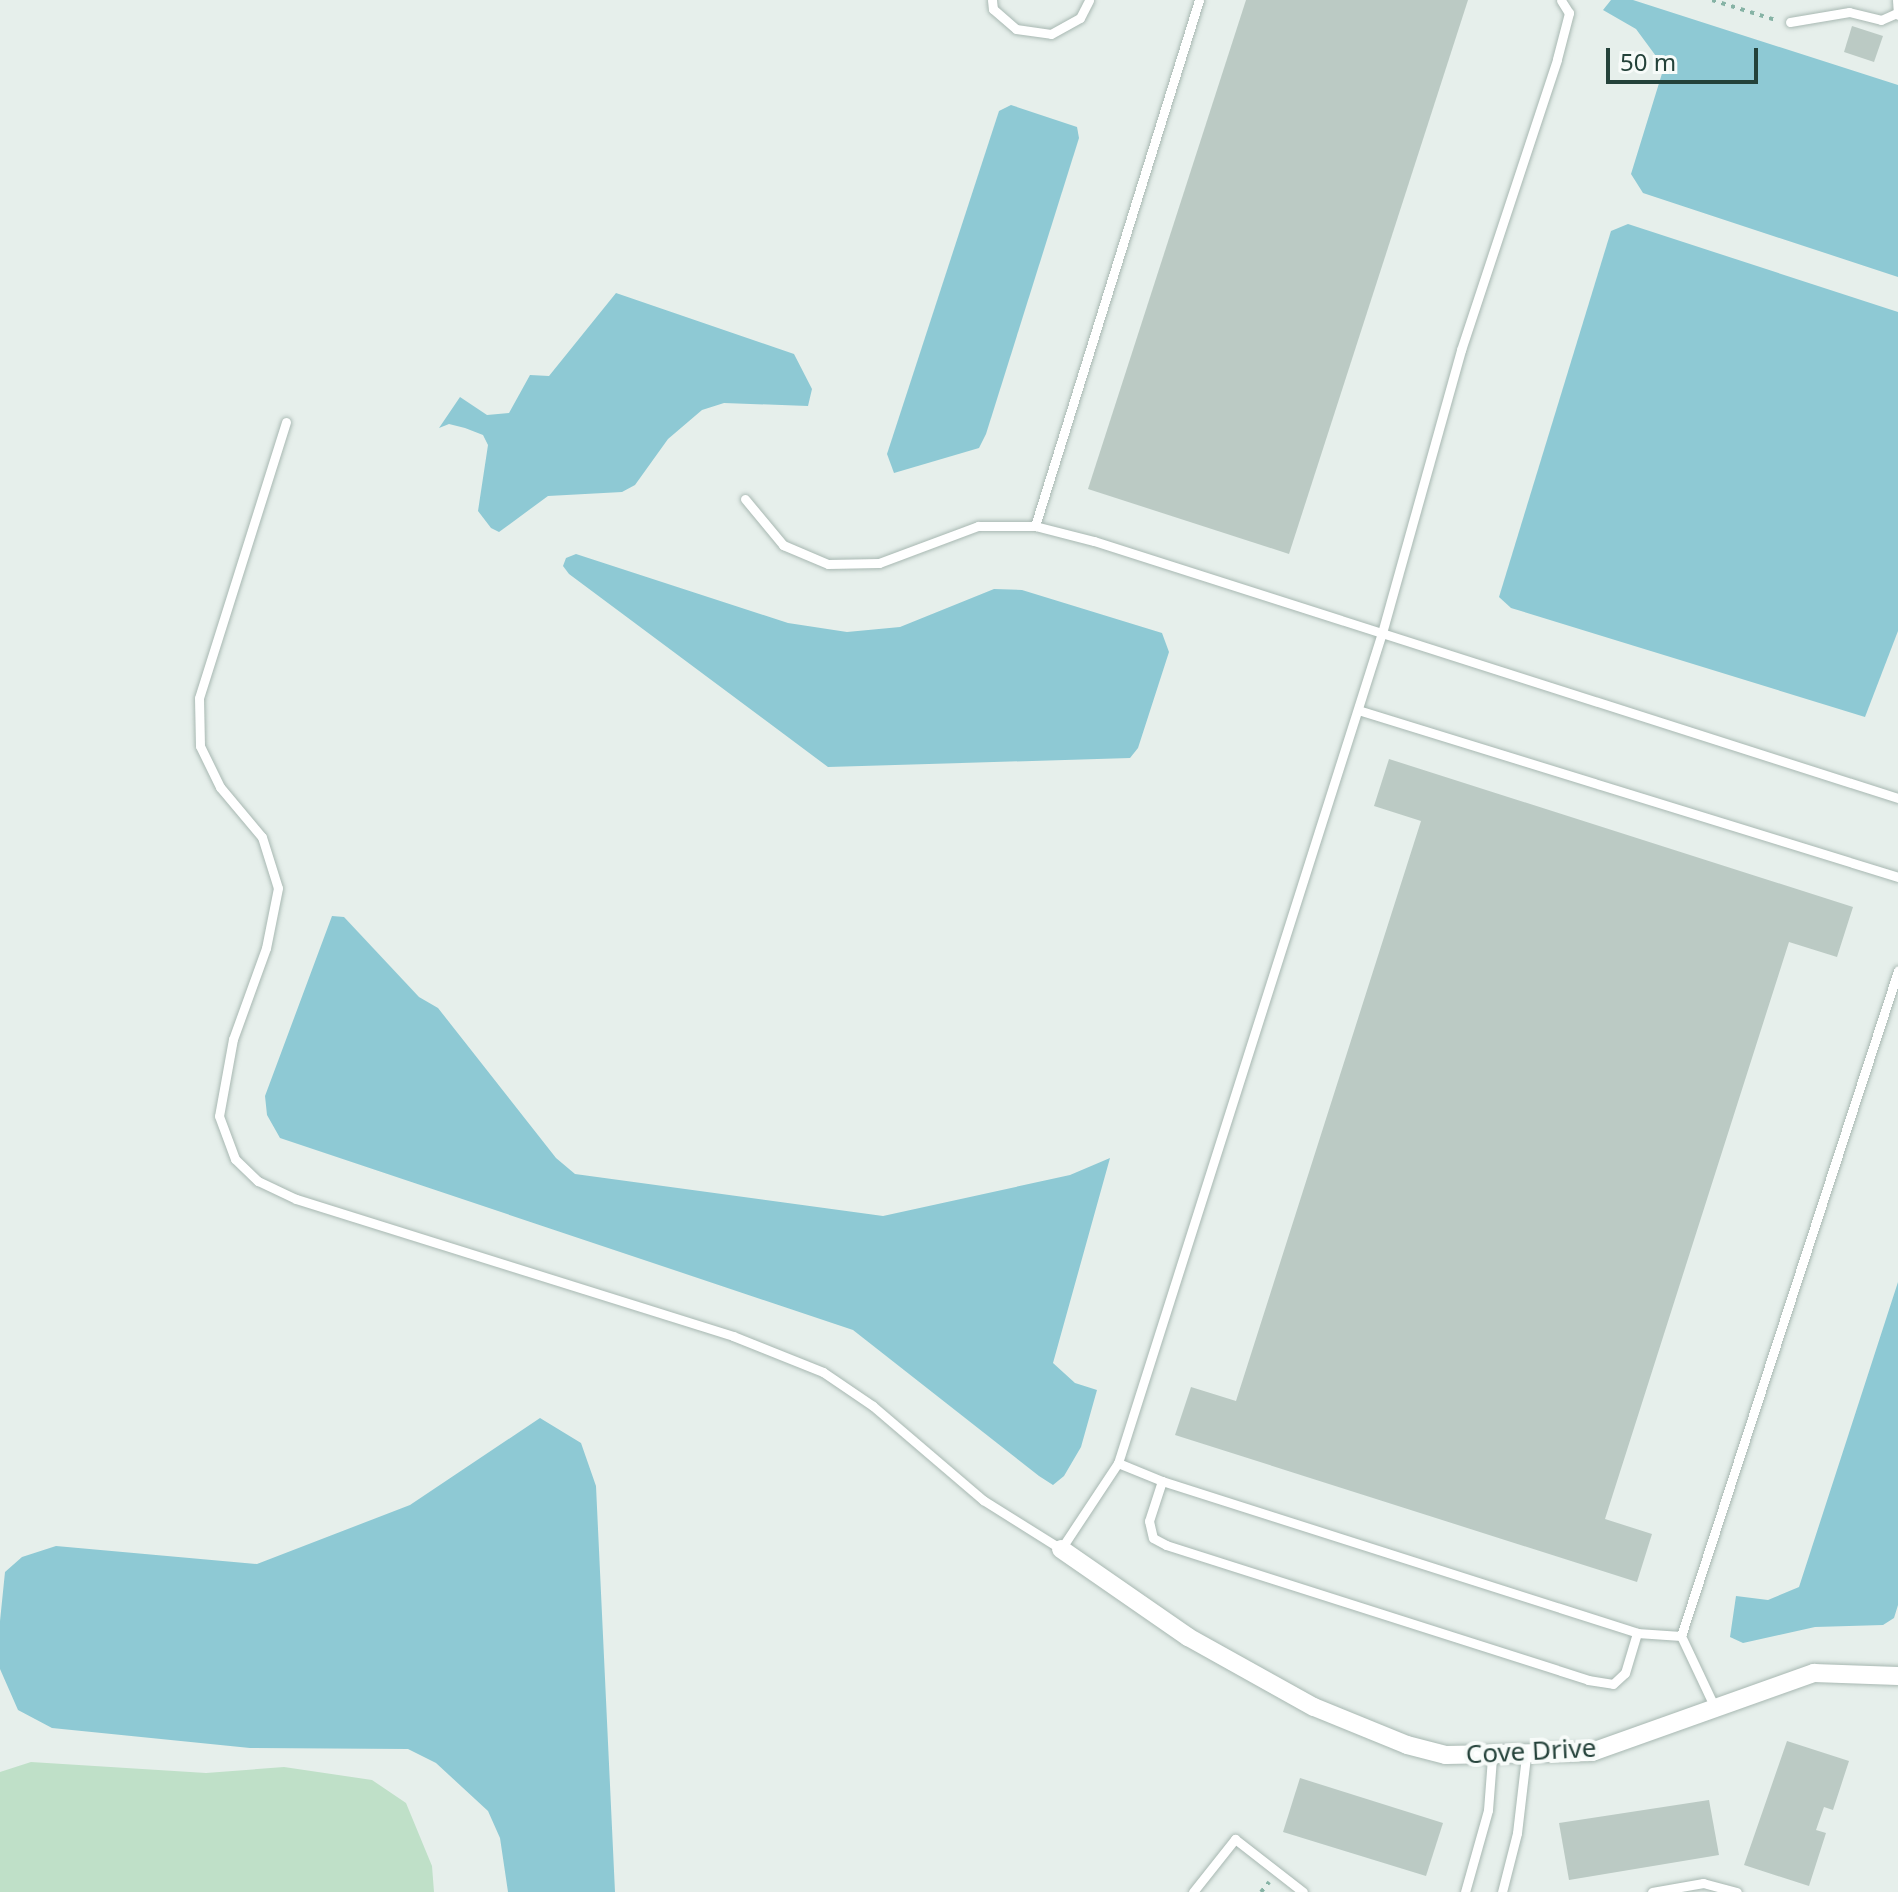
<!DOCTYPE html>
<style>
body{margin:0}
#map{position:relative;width:1898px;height:1892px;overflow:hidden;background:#e6efeb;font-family:"Noto Sans",sans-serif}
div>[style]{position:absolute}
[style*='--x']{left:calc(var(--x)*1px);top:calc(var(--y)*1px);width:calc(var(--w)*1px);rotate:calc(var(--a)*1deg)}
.green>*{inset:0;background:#bfe0c8}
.water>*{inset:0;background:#8ec9d4}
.building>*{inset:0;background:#bbcac4}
.path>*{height:4px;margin-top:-2px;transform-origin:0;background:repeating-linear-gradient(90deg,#86b3a5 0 4px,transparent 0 10px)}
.roads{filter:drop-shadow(0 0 2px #a8b8b2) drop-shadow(0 0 2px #a8b8b2)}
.lane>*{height:9px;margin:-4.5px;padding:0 4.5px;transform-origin:4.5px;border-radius:4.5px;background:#fff}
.street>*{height:18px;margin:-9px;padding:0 9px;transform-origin:9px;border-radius:9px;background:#fff}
span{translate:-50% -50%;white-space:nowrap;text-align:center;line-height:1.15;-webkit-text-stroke:8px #f7fbf9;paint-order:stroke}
.street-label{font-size:26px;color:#24423a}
.scale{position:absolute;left:1606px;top:48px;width:152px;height:36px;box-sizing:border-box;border:4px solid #24423a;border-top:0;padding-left:10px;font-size:24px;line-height:28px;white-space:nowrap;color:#24423a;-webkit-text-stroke:6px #f7fbf9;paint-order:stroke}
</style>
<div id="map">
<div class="green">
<i style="clip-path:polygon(31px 1762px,206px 1773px,284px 1767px,372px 1780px,406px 1803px,432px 1866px,434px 1892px,0 1892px,0 1772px)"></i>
</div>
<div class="water">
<i style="clip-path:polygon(1611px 0,1633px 0,1898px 85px,1898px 277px,1643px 193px,1631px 174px,1664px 67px,1636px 29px,1603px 10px)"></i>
<i style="clip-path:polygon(1011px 105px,1077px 127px,1079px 138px,986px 434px,979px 448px,894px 473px,887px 454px,999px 111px)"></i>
<i style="clip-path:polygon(1628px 224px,1898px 312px,1898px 631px,1865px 717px,1511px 608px,1499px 597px,1611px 231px)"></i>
<i style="clip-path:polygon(616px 293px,794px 354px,812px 389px,808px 406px,724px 403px,702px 410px,668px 439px,635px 485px,622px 492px,548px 496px,499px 532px,491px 528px,478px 511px,488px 445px,483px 435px,465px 428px,449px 424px,439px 428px,460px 397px,487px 415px,509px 413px,530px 375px,549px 376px)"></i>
<i style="clip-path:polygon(576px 554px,788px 623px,847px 632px,900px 627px,994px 589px,1022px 590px,1162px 633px,1169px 652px,1138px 748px,1130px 758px,828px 767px,569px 574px,563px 566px,566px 558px)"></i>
<i style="clip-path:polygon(332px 916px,344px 917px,419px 997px,438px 1008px,556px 1158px,575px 1174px,883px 1216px,1070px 1175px,1110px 1158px,1053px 1363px,1075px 1383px,1097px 1390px,1081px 1447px,1064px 1476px,1053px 1485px,1039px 1476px,853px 1330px,280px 1138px,267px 1115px,265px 1096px)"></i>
<i style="clip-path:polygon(1898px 1282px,1898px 1605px,1894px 1618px,1883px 1625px,1815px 1627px,1743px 1643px,1730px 1637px,1736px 1596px,1768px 1600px,1799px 1587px)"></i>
<i style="clip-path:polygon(540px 1418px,581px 1443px,596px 1486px,615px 1892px,508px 1892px,500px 1838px,488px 1811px,436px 1763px,408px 1749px,250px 1748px,52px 1728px,18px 1710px,0 1669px,0 1621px,5px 1572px,22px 1557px,56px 1546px,257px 1564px,410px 1505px)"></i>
</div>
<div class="building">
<i style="clip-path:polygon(1246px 0,1468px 0,1289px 554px,1088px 489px)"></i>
<i style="clip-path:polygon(1852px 26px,1883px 36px,1874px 62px,1844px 52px)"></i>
<i style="clip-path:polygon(1389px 759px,1853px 907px,1837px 957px,1789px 942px,1605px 1519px,1652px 1534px,1637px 1582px,1175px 1435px,1191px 1387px,1236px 1401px,1421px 821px,1374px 806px)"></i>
<i style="clip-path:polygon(1787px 1741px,1849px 1761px,1833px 1810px,1824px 1807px,1816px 1830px,1826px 1833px,1809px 1886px,1744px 1865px)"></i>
<i style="clip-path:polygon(1300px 1778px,1443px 1823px,1426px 1876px,1283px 1832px)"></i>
<i style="clip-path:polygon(1709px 1800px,1719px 1855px,1569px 1880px,1559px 1823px)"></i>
</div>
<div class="path">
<i style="--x:1712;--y:0;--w:67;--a:17.4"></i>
<i style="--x:1261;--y:1892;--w:13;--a:-51"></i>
</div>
<div class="roads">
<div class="lane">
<i style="--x:992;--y:0;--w:9;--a:84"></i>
<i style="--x:993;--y:9;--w:30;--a:41"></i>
<i style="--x:1016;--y:29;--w:35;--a:8"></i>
<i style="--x:1051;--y:34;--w:33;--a:-29"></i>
<i style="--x:1080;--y:18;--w:20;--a:-63"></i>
<i style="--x:1897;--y:0;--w:15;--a:86"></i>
<i style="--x:1790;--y:22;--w:60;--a:-9.6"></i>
<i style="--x:1849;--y:12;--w:33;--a:14"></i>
<i style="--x:1881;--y:20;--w:17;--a:-24"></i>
<i style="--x:286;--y:422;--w:289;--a:107.5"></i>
<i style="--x:199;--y:698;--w:48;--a:88.8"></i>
<i style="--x:200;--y:746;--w:46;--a:64"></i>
<i style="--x:220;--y:787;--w:65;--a:50"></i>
<i style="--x:262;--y:837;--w:53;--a:72.6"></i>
<i style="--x:278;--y:888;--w:61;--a:101.3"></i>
<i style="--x:266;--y:948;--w:97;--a:109.9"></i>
<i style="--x:233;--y:1039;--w:78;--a:100.3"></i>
<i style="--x:219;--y:1116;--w:46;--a:69.6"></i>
<i style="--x:235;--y:1159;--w:32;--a:44"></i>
<i style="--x:258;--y:1181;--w:42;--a:25.3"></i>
<i style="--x:296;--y:1199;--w:458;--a:17.4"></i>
<i style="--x:733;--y:1336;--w:97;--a:21.8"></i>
<i style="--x:823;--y:1372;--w:60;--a:34.2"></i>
<i style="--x:873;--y:1406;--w:145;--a:40.5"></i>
<i style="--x:983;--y:1500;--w:92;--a:32.1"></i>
<i style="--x:1061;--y:1549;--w:103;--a:-56.5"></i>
<i style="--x:1118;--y:1463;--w:871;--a:-72.36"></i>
<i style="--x:1382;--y:633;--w:294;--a:-74.4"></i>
<i style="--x:1461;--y:350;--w:306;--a:-71.7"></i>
<i style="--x:1557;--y:59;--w:48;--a:-75.4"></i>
<i style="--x:1569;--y:13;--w:15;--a:-122"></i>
<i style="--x:745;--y:499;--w:60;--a:50.4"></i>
<i style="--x:783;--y:545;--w:49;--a:22.9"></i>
<i style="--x:828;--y:564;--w:51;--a:-1.1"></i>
<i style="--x:879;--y:563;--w:106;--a:-20.5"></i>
<i style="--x:978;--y:526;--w:57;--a:0"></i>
<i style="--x:1035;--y:526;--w:61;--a:14.3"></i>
<i style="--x:1094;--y:541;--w:844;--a:17.73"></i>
<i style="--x:1035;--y:526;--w:551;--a:-72.68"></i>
<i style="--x:1358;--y:710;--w:565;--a:17.18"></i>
<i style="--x:1118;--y:1463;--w:48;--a:22.2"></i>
<i style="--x:1162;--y:1481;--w:42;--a:108"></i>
<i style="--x:1149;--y:1521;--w:17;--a:77"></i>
<i style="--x:1153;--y:1538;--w:15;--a:28"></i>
<i style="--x:1166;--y:1545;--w:443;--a:17.7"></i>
<i style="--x:1588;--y:1680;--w:25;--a:9"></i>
<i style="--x:1613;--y:1684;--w:16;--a:-43"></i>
<i style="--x:1625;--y:1673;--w:42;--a:-73.3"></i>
<i style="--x:1637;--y:1633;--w:44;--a:3.9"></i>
<i style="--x:1681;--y:1636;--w:80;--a:64.7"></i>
<i style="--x:1162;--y:1481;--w:499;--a:17.7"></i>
<i style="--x:1681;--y:1636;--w:700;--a:-71.93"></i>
<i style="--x:1193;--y:1892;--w:68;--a:-51.6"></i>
<i style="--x:1235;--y:1839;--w:86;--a:37.9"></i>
<i style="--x:1465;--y:1892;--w:85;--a:-74.3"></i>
<i style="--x:1488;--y:1810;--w:52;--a:-85.6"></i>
<i style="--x:1502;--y:1892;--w:61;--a:-75.7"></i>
<i style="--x:1517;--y:1833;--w:78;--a:-83.3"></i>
<i style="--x:1652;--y:1892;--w:52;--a:-10"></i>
<i style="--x:1703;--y:1883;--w:35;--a:15"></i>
</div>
<div class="street">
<i style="--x:1061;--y:1549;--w:155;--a:34.7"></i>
<i style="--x:1188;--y:1637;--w:144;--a:29.1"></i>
<i style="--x:1314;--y:1707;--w:100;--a:22.2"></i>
<i style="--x:1407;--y:1745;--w:40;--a:14.4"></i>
<i style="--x:1446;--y:1755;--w:146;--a:-1.2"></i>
<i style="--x:1592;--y:1752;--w:236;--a:-19.6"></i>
<i style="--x:1814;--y:1673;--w:84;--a:2"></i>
</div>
</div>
<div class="street-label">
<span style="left:1531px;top:1751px;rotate:-3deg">Cove Drive</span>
</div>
<div class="scale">50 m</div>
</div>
